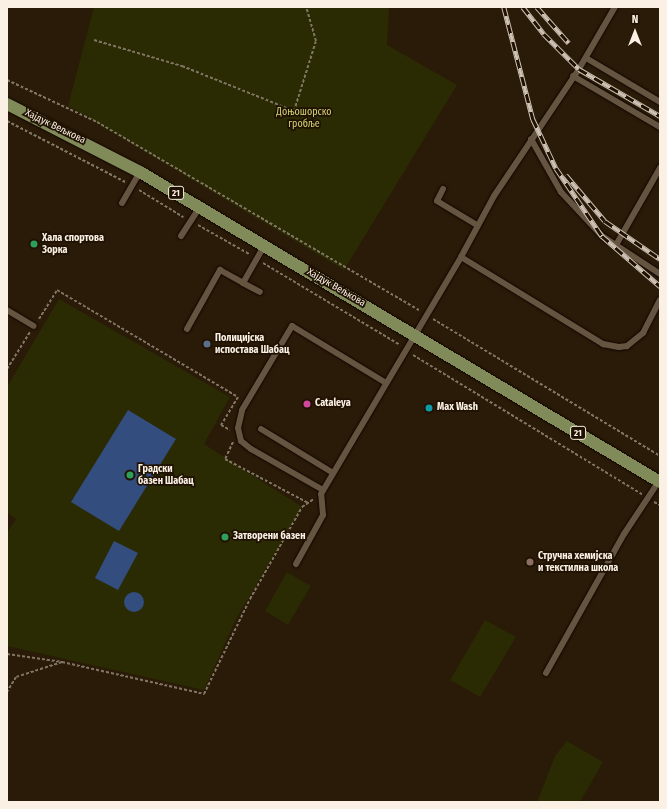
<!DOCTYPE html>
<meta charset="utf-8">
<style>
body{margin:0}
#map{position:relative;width:667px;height:809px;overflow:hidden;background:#2a1b08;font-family:"Fira Sans Condensed",sans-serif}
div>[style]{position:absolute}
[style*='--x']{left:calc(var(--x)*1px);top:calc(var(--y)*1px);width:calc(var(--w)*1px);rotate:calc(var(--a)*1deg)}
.green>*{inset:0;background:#2a2a03}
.water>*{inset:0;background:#334d7e}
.round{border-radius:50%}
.path>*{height:2px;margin-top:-1px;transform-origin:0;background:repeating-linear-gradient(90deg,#817564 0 3px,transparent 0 5px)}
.roads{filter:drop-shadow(0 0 1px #120500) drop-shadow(0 0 1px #120500)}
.lane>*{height:6px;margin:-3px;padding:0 3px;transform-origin:3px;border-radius:3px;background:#655440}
.primary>*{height:12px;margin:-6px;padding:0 6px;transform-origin:6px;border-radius:6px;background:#818b59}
.rail>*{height:4.5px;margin-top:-2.25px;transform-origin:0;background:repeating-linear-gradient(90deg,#201202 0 9px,#cec2b5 0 18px);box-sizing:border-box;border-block:1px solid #cec2b5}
.dots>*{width:11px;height:11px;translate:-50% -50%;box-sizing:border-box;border:2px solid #201202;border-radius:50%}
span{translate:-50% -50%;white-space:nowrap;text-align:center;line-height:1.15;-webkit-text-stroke:3.5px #201202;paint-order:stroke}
.shield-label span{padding:1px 3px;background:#201202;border:1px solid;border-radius:3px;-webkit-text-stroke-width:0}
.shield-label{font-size:9px;color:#faf0e4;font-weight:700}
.park-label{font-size:10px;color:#d1d475}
.street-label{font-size:10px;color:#faf0e4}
.poi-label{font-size:10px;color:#faf0e4;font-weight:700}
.left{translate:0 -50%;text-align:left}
.frame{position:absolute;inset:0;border:8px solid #faf0e4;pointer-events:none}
.north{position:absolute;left:615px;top:12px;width:40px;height:40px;-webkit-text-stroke:3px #201202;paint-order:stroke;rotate:0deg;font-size:11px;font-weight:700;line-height:16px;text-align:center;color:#faf0e4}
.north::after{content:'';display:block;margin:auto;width:14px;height:18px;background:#faf0e4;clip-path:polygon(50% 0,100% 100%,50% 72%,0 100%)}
</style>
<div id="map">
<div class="green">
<i style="clip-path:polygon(94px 7px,389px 7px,387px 45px,457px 85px,344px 270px,68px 106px)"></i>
<i style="clip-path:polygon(59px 299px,230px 397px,204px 444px,302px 507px,236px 619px,204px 690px,7px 646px,7px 533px,16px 519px,7px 512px,7px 387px)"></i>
<i style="clip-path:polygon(287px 572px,311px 586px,288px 625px,265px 611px)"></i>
<i style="clip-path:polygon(485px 620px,516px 637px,480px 697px,450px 680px)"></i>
<i style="clip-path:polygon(567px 741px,603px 762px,580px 802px,537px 802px,555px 756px)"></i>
</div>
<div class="water">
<i style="clip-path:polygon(128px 410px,176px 439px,119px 531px,71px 502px)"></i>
<i style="clip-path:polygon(114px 541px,138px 553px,118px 590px,95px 578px)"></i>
<i class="round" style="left:124px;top:592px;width:20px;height:20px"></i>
</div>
<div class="path">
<i style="--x:302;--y:7;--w:2;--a:0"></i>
<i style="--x:94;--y:40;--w:92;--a:16.5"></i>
<i style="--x:182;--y:66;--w:121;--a:21.9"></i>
<i style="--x:294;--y:111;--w:73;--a:-72.6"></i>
<i style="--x:316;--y:41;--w:35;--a:-106"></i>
<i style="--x:7;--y:80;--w:99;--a:25"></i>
<i style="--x:97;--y:122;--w:373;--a:30.3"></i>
<i style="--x:7;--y:121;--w:133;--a:27.3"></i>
<i style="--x:139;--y:190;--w:52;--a:31.5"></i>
<i style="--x:198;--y:225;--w:59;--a:29.6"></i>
<i style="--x:263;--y:263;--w:160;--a:30.9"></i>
<i style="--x:39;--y:319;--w:34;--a:-58"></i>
<i style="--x:57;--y:290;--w:210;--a:30.6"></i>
<i style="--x:238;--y:397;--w:33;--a:121"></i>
<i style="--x:221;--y:425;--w:10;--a:29"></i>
<i style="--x:433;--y:319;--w:265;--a:31.1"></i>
<i style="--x:413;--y:355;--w:268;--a:31.3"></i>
<i style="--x:7;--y:369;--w:44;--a:-58.1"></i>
<i style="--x:233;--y:442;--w:19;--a:115"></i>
<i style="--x:225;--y:459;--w:94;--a:27.9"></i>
<i style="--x:654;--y:502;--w:7;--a:27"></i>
<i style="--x:7;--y:654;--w:56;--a:8.3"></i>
<i style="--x:62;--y:662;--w:48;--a:161.9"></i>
<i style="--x:16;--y:677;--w:17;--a:121"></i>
<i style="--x:62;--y:662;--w:146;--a:12.7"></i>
<i style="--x:204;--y:694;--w:106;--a:-64.2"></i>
<i style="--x:250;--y:599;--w:106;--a:-60.5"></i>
<i style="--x:302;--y:507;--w:14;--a:-34"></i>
</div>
<div class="roads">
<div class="lane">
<i style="--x:586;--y:58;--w:86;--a:30.7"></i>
<i style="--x:573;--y:76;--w:101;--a:30.4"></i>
<i style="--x:531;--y:139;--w:61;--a:60.5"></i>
<i style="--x:561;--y:192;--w:60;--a:47"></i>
<i style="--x:602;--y:236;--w:69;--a:33.2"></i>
<i style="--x:443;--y:189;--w:13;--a:117"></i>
<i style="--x:437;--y:201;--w:47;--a:31"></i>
<i style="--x:122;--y:203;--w:36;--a:-60"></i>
<i style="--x:181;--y:236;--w:35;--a:-57"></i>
<i style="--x:616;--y:245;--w:89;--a:-60.3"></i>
<i style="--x:461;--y:257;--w:167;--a:31.5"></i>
<i style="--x:603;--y:344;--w:16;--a:11"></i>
<i style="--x:619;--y:347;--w:8;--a:-7"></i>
<i style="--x:627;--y:346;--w:21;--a:-39"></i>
<i style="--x:643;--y:333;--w:37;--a:-63"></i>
<i style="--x:243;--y:283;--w:19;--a:28"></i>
<i style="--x:7;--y:310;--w:31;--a:31"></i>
<i style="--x:187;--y:329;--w:68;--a:-60.8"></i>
<i style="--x:220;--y:270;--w:26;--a:29"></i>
<i style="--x:243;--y:283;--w:43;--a:-60.4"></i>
<i style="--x:261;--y:429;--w:84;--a:31.4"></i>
<i style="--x:323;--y:490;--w:83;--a:-150.3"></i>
<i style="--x:251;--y:449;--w:13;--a:-141"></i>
<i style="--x:241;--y:441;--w:13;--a:-103"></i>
<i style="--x:238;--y:428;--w:18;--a:-77"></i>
<i style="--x:242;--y:410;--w:98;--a:-59.2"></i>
<i style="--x:292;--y:326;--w:110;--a:31.2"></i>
<i style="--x:296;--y:564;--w:56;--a:-61.1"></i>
<i style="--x:323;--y:515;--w:21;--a:-95"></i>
<i style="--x:321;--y:494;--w:275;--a:-59.4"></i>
<i style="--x:461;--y:257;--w:69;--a:-61.6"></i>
<i style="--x:494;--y:196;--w:153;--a:-56.2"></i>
<i style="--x:579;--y:69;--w:72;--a:-59.9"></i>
<i style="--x:546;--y:673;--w:159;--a:-60.7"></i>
<i style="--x:624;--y:534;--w:64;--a:-56.6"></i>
</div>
<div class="primary">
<i style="--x:7;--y:104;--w:149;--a:27.1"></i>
<i style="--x:140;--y:172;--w:605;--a:30.8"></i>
</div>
</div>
<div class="rail">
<i style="--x:504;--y:7;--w:116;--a:75.5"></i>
<i style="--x:533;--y:119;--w:54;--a:64.9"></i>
<i style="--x:556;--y:168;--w:82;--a:55.9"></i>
<i style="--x:602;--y:236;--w:77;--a:40.8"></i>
<i style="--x:523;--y:7;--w:34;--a:52"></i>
<i style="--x:544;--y:34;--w:49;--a:45"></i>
<i style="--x:579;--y:69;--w:94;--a:30.1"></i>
<i style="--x:537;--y:7;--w:48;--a:48.4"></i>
<i style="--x:566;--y:175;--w:60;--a:49.7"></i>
<i style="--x:605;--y:221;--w:67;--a:34.6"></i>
</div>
<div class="dots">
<i style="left:34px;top:244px;background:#2e9e5b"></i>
<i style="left:207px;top:344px;background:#5c6f8a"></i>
<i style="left:307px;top:404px;background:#d1479c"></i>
<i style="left:429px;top:408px;background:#0f9aa8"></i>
<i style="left:130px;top:475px;background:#2e9e5b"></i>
<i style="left:225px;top:537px;background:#2e9e5b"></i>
<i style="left:530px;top:562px;background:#8d6e63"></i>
</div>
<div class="shield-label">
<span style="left:176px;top:193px">21</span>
<span style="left:578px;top:433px">21</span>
</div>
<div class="park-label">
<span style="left:304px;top:118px">Доњошорско<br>гробље</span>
</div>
<div class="street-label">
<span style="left:55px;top:127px;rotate:26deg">Хајдук Вељкова</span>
<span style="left:336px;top:288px;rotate:30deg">Хајдук Вељкова</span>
</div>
<div class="poi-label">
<span class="left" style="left:42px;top:244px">Хала спортова<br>Зорка</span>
<span class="left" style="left:215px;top:344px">Полицијска<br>испостава Шабац</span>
<span class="left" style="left:315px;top:404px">Cataleya</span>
<span class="left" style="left:437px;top:408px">Max Wash</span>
<span class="left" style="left:138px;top:475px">Градски<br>базен Шабац</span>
<span class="left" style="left:233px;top:537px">Затворени базен</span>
<span class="left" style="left:538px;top:562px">Стручна хемијска<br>и текстилна школа</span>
</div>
<div class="frame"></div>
<div class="north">N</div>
</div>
